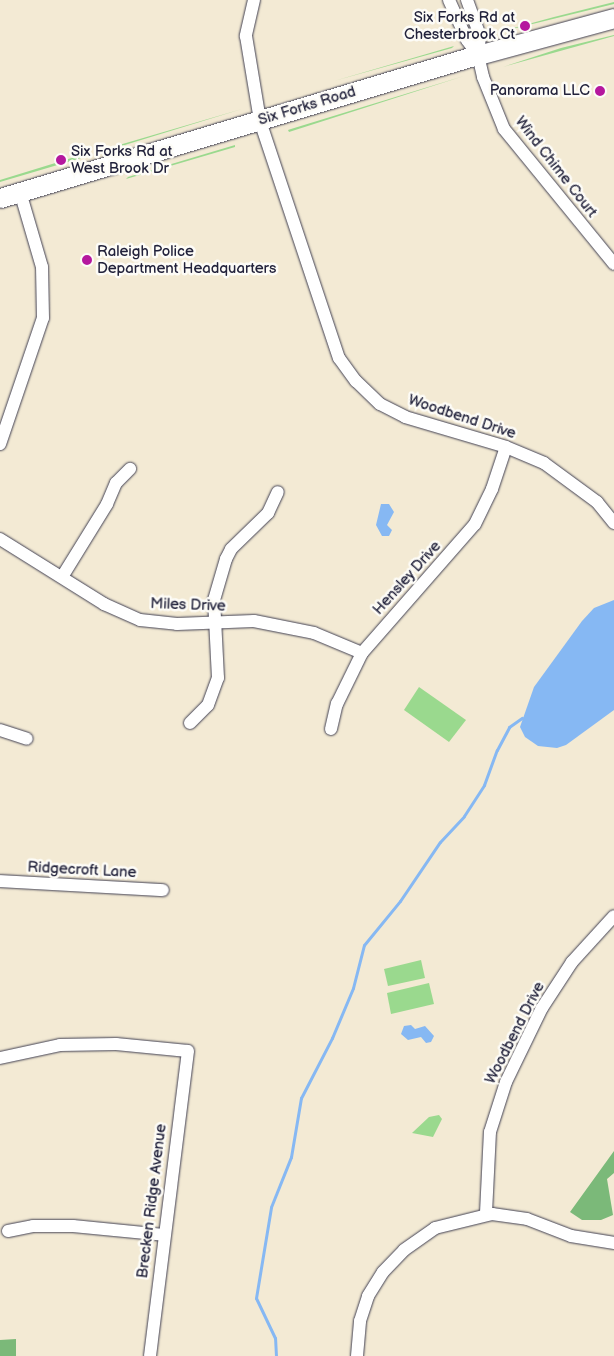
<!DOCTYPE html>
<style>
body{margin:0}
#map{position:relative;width:614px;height:1356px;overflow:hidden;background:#f3ead4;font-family:"Balsamiq Sans",sans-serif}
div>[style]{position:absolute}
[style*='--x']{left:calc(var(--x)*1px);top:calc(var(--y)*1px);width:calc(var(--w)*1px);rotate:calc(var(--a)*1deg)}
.green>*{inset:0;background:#9ad98e}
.forest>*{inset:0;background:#7bb979}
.water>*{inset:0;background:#86b8f3}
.stream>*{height:3px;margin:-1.5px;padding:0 1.5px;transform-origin:1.5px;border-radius:1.5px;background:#86b8f3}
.roads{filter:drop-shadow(0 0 1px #414052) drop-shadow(0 0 1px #414052)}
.street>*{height:12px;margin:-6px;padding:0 6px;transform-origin:6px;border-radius:6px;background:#fff}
.primary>*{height:19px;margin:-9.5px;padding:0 9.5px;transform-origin:9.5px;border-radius:9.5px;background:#fff}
.dots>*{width:14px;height:14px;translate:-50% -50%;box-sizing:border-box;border:2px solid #fdfcf7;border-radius:50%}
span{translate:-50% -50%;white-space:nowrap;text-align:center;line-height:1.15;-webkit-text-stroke:5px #fdfcf7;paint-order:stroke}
.poi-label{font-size:15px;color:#22223b}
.right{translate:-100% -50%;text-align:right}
.left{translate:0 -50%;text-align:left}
.street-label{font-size:15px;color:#22223b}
</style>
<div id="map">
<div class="green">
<i style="clip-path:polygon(614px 2px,614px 4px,492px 34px,554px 17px)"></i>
<i style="clip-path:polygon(614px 35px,614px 36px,503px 67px,561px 48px)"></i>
<i style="clip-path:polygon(454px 46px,452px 48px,334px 81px)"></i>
<i style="clip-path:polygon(464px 76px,289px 132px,288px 130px,291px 129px)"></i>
<i style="clip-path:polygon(242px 109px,115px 148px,109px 148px)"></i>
<i style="clip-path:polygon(235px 145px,235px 147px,126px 179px,128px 177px)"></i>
<i style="clip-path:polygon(91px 152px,88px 156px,0 182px,0 180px)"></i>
<i style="clip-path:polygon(419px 687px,466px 720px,449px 742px,404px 710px)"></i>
<i style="clip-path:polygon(421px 960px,425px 978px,388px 986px,384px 969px)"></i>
<i style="clip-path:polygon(429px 983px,434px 1004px,391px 1014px,387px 993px)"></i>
<i style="clip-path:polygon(439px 1115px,442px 1119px,433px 1137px,412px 1133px,429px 1117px)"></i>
</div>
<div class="forest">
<i style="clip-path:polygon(614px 1151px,614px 1173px,607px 1179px,613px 1215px,601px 1220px,582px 1220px,570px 1212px)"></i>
<i style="clip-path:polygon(16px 1339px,16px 1356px,0 1356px,0 1340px)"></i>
</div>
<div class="water">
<i style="clip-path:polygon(381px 504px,389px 504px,394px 512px,387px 525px,392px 530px,389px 536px,382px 536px,376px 525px)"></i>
<i style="clip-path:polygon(614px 600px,614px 710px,566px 745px,557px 748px,538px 746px,525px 737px,520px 727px,534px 687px,582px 621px,594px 608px)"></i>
<i style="clip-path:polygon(411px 1025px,415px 1029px,425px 1026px,434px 1036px,431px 1042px,426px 1043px,421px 1037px,408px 1040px,401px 1034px,404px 1026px)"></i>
</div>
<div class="stream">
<i style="--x:276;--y:1356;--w:18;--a:-93"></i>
<i style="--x:275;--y:1338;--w:44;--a:-115.4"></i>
<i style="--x:256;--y:1298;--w:92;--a:-80.6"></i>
<i style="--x:271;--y:1207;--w:54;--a:-68.2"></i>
<i style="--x:291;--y:1157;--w:60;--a:-80.4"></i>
<i style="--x:301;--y:1098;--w:68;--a:-62.7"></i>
<i style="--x:332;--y:1038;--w:54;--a:-67.2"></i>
<i style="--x:353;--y:988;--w:44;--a:-75.7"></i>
<i style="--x:364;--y:945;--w:57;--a:-50.7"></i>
<i style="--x:400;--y:901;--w:71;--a:-55.9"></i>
<i style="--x:440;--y:842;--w:35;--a:-47"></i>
<i style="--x:464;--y:816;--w:37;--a:-57"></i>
<i style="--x:484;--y:785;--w:37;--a:-70"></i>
<i style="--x:497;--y:750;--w:26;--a:-62"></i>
<i style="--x:509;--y:727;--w:16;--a:-35"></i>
</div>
<div class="roads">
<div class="street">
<i style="--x:254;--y:0;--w:37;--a:103"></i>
<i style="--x:246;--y:36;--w:86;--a:80.6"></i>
<i style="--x:260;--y:121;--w:250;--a:71.6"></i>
<i style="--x:339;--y:358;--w:29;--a:54"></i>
<i style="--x:356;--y:381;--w:33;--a:44"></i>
<i style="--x:380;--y:404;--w:28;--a:27"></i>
<i style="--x:405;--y:417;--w:105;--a:16.5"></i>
<i style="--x:506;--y:447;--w:41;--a:22.8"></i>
<i style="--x:544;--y:463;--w:66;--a:36.3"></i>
<i style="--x:597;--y:502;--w:27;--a:51"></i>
<i style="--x:449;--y:0;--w:44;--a:65.8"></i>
<i style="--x:467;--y:40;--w:19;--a:54"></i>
<i style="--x:467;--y:0;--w:38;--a:70"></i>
<i style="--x:480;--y:36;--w:19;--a:96"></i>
<i style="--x:478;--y:55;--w:23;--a:77"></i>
<i style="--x:483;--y:77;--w:56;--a:68"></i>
<i style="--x:504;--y:129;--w:174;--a:50.8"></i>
<i style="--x:0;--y:444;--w:133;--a:-71.2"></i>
<i style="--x:43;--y:318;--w:51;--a:-91.1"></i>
<i style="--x:42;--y:267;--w:78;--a:-106.3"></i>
<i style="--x:0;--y:539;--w:123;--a:32"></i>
<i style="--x:104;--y:604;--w:39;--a:24"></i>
<i style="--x:140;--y:620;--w:37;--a:6"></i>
<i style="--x:177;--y:624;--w:77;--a:-2.2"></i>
<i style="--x:254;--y:621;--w:61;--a:11.3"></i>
<i style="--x:314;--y:633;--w:52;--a:22.6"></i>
<i style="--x:62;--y:577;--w:86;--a:-58.3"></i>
<i style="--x:107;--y:504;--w:23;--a:-67"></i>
<i style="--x:116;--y:483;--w:20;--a:-45"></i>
<i style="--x:190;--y:723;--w:25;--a:-45"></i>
<i style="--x:208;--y:705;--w:29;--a:-70"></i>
<i style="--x:218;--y:678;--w:78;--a:-92.9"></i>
<i style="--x:214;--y:600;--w:43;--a:-73.7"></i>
<i style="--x:226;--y:559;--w:11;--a:-63"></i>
<i style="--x:231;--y:549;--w:52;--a:-44.2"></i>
<i style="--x:268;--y:513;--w:23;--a:-65"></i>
<i style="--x:331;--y:729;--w:26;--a:-77"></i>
<i style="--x:337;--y:704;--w:57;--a:-63.9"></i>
<i style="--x:362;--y:653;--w:171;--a:-48.8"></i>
<i style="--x:475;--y:524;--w:39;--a:-64"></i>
<i style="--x:492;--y:489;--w:44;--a:-71.6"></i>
<i style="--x:0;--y:730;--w:28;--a:18"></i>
<i style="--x:0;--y:881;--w:163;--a:3.2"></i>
<i style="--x:0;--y:1058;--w:61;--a:-12.2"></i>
<i style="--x:60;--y:1045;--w:56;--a:-1"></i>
<i style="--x:116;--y:1044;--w:72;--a:5.6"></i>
<i style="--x:188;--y:1051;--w:307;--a:97.1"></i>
<i style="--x:486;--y:1213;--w:81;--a:-87.2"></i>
<i style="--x:490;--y:1132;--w:52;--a:-72.3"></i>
<i style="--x:506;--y:1082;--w:82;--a:-64.1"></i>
<i style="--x:542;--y:1008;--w:55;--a:-56.9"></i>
<i style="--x:572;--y:962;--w:62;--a:-47.6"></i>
<i style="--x:8;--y:1231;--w:25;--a:-11"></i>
<i style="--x:33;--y:1226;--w:40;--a:0"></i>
<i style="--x:73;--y:1226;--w:91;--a:5.6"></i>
<i style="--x:357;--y:1356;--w:35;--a:-85"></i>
<i style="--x:360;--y:1321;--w:26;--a:-72"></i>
<i style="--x:368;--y:1296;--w:28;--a:-58"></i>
<i style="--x:383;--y:1272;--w:30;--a:-46"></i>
<i style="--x:404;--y:1250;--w:38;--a:-35"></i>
<i style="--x:435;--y:1228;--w:59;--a:-13.8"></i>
<i style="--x:492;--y:1214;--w:35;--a:8"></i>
<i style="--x:527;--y:1219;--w:47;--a:21.1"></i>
<i style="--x:571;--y:1236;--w:44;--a:9.2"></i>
</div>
<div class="primary">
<i style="--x:0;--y:198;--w:499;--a:-16.7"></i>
<i style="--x:478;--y:55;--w:141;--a:-15.2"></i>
</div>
</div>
<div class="dots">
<i style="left:525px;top:26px;background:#b5179e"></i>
<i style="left:600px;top:91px;background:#b5179e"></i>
<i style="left:61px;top:160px;background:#b5179e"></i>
<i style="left:87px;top:260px;background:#b5179e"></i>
</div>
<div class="poi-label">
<span class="right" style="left:515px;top:26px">Six Forks Rd at<br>Chesterbrook Ct</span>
<span class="right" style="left:590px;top:91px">Panorama LLC</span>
<span class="left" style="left:71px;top:160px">Six Forks Rd at<br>West Brook Dr</span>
<span class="left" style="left:97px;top:260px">Raleigh Police<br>Department Headquarters</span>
</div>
<div class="street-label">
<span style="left:307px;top:106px;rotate:-17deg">Six Forks Road</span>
<span style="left:556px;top:167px;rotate:52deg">Wind Chime Court</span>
<span style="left:462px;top:417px;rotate:18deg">Woodbend Drive</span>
<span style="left:407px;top:578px;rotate:-48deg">Hensley Drive</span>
<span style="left:188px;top:605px;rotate:2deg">Miles Drive</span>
<span style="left:82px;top:870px;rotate:3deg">Ridgecroft Lane</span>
<span style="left:515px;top:1033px;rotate:-63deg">Woodbend Drive</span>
<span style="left:152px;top:1201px;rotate:-83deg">Brecken Ridge Avenue</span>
</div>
</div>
